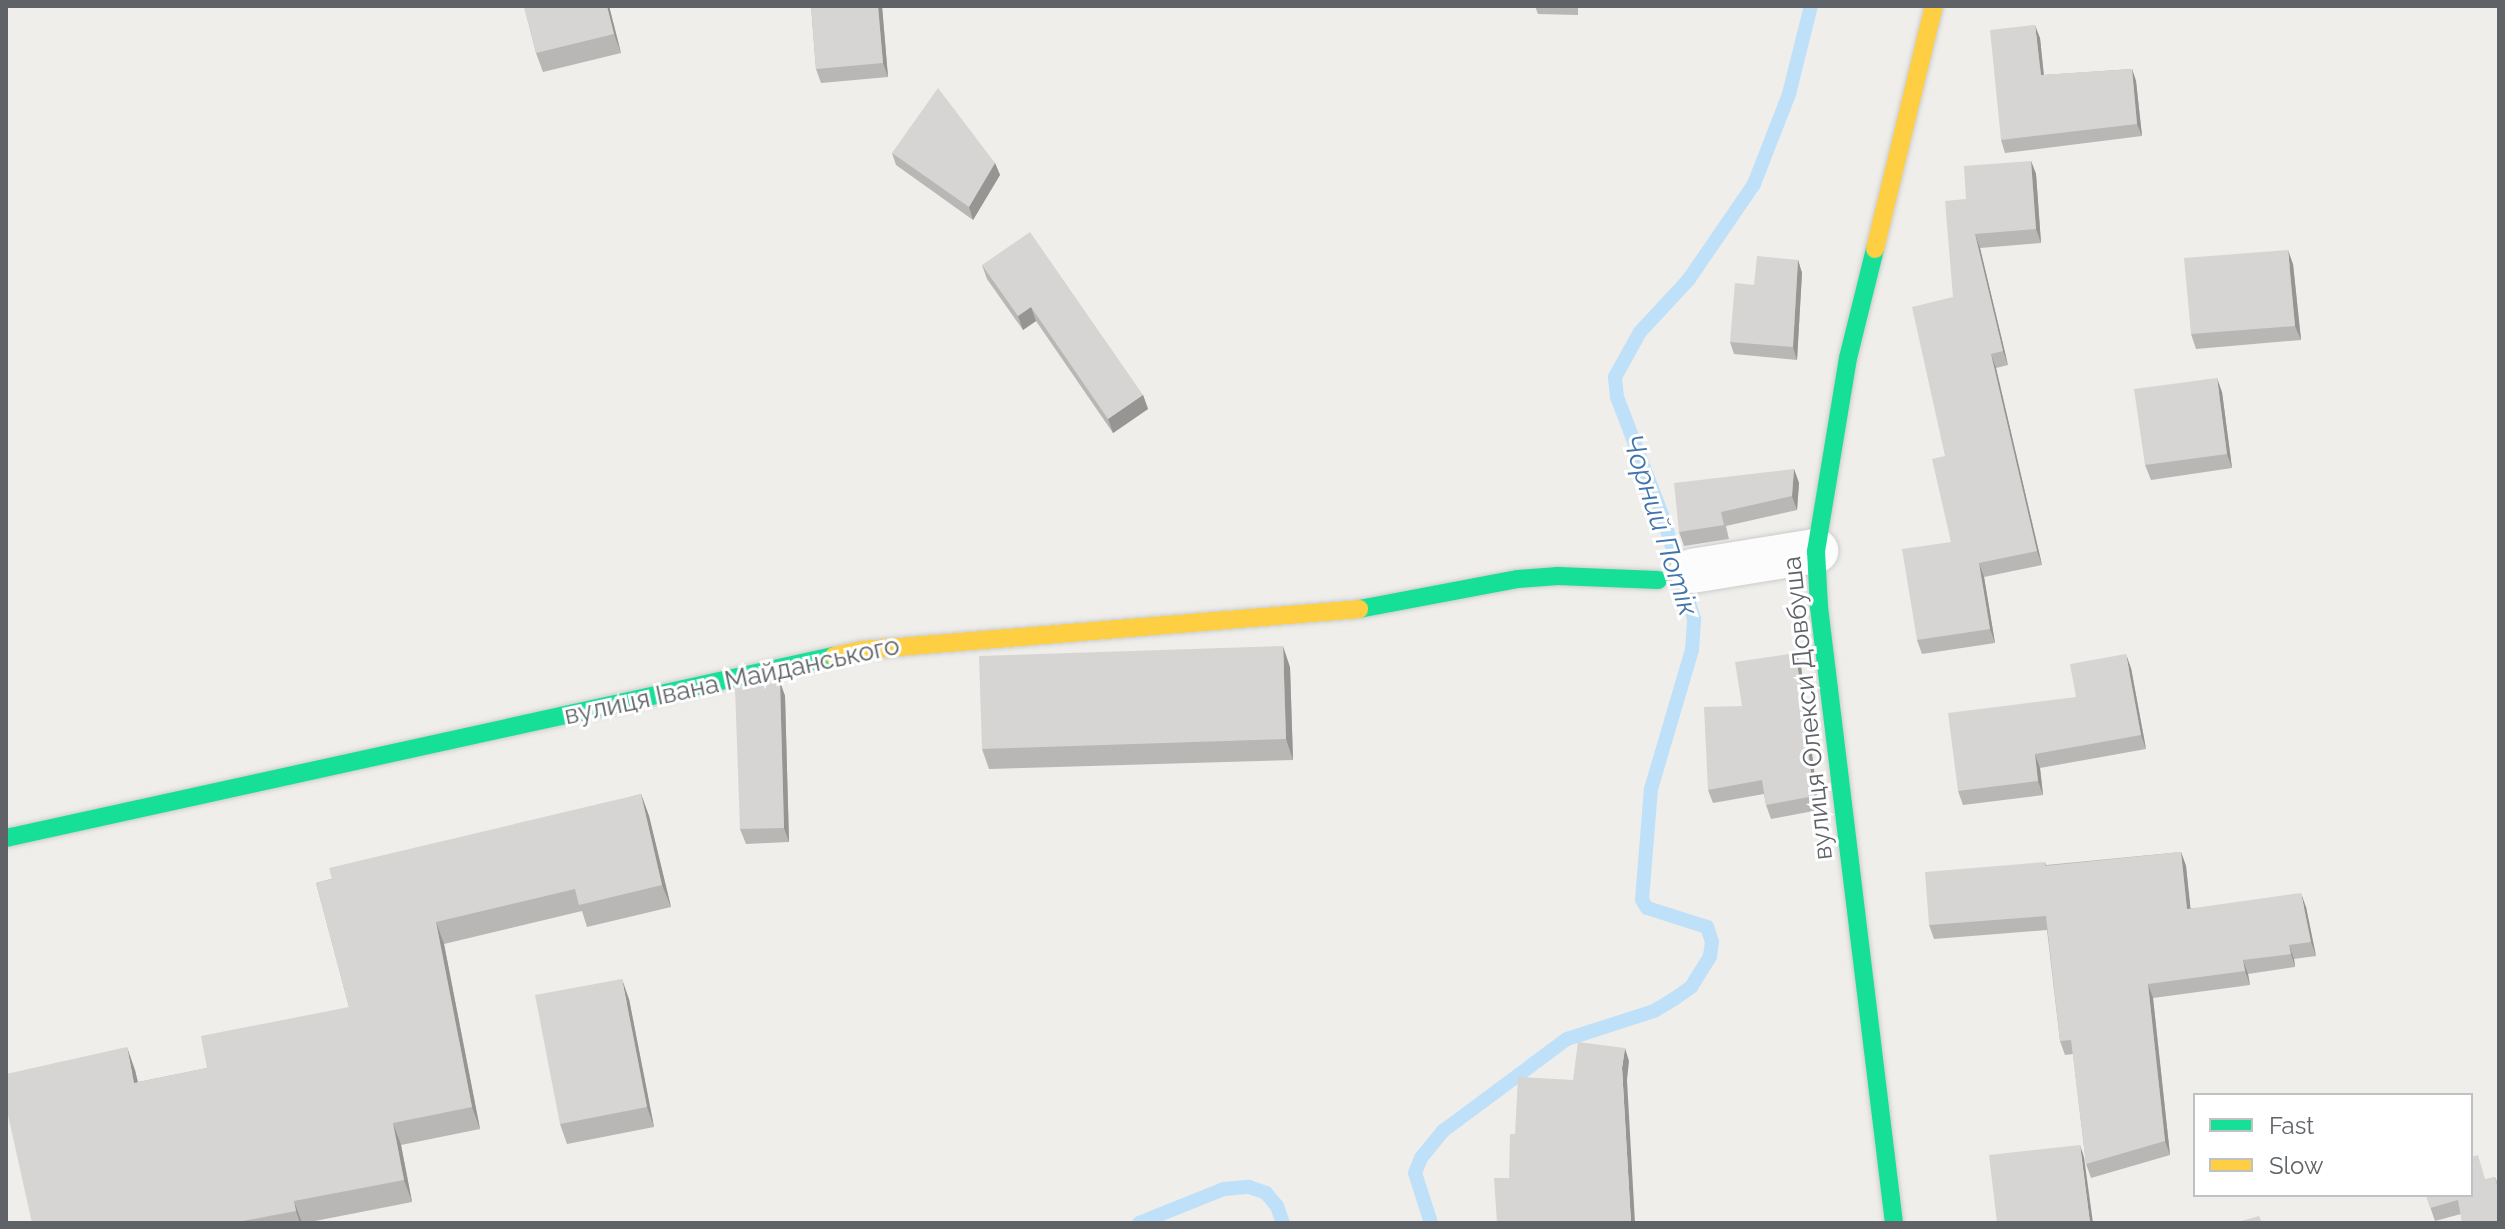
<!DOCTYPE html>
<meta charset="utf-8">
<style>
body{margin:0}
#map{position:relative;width:2505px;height:1229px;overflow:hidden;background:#efeeea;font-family:Raleway,sans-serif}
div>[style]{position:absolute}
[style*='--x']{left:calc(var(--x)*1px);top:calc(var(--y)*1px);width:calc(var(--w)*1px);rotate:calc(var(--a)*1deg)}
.stream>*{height:14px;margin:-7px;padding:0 7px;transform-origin:7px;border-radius:7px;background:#bfe0f9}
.roads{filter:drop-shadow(0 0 2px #cbcccc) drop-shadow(0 0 2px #cbcccc)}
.street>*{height:44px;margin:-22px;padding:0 22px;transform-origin:22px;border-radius:22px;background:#fdfcfc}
.fast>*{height:18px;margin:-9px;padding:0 9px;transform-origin:9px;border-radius:9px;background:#16e098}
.slow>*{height:18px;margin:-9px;padding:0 9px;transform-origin:9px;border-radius:9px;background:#ffcf43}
.wall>*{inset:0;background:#b8b7b5}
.shaded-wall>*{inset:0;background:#969594}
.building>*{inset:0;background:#d6d5d3}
span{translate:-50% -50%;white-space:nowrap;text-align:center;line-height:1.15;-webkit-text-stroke:6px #fff;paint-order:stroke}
.street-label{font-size:26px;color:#5f6368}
.water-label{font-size:28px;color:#4174aa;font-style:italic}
.frame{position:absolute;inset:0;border:8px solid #5f6368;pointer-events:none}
.legend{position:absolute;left:2193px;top:1093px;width:280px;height:104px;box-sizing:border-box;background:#fff;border:2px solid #bfc1c3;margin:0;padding:10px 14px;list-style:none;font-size:24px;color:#5f6368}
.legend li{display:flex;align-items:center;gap:16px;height:40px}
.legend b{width:40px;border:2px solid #bfc1c3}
</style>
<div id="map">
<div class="stream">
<i style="--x:1139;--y:1223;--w:92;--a:-21.8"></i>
<i style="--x:1224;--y:1189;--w:25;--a:-5"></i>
<i style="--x:1249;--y:1187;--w:18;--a:19"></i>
<i style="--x:1266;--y:1193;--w:17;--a:50"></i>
<i style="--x:1277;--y:1206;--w:18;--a:71"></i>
<i style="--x:1431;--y:1223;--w:52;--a:-107.7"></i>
<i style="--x:1415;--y:1173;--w:16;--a:-68"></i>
<i style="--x:1421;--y:1158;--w:35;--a:-51"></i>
<i style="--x:1443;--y:1131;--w:154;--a:-36.6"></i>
<i style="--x:1567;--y:1039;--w:91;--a:-17.8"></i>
<i style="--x:1654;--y:1011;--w:23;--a:-31"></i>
<i style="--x:1674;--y:999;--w:21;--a:-35"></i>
<i style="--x:1691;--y:987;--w:36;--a:-58"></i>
<i style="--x:1710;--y:956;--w:14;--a:-82"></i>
<i style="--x:1712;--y:942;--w:16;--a:-108"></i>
<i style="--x:1707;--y:927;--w:63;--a:-162.4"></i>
<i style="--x:1647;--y:908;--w:9;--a:-122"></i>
<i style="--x:1642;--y:900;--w:111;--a:-85.4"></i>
<i style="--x:1651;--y:789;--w:145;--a:-73.6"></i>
<i style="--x:1692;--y:650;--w:31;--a:-86"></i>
<i style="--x:1694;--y:619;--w:103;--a:-106.9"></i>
<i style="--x:1664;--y:520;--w:132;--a:-110.9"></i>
<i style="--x:1617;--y:397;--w:20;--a:-96"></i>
<i style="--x:1615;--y:377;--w:51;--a:-60.9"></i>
<i style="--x:1640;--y:332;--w:72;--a:-47.2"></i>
<i style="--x:1689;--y:279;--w:115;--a:-55.6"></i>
<i style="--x:1754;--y:184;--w:97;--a:-68.7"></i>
<i style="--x:1789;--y:94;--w:91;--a:-76"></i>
</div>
<div class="roads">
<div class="street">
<i style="--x:1692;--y:571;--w:126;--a:-9.2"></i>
</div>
<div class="fast">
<i style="--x:1875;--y:249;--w:112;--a:103.9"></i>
<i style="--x:1848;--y:358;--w:196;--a:99.4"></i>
<i style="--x:1816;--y:551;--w:56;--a:86.9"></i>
<i style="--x:1819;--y:607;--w:621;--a:83.06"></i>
<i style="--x:1359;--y:609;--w:162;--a:-10.7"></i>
<i style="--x:1518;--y:579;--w:40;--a:-4.3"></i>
<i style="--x:1558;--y:576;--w:100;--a:2.3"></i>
<i style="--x:6;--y:838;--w:848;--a:-12.4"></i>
</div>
<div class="slow">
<i style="--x:1875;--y:249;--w:250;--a:-76.4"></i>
<i style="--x:834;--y:656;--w:29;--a:-12"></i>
<i style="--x:862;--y:650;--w:499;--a:-4.7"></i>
</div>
</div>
<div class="wall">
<i style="clip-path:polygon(524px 6px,609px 6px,621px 53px,543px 72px,536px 53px)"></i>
<i style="clip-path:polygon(811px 6px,882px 6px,888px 77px,821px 83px,816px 69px)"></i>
<i style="clip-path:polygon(1535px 6px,1578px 6px,1578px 15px,1538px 14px)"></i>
<i style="clip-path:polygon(2040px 38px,2044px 75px,2132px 69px,2136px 81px,2142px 136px,2005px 153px,2001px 140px)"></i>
<i style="clip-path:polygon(892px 153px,995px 163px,1000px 175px,973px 220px,896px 165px)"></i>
<i style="clip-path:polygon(2031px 161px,2036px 174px,2041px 243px,1980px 248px,2008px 365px,1996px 368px,2042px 565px,1984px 577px,1995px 643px,1922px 654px,1917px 640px,1951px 542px,1945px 456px,1953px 297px,1966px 199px)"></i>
<i style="clip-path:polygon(1798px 260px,1802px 273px,1797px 360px,1734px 354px,1730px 342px,1754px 285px)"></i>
<i style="clip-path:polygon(2293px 264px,2301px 340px,2196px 349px,2191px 334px)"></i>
<i style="clip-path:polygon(982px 265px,1143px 395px,1148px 409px,1113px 433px,1036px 321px,1023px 330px,987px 279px)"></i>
<i style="clip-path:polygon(2222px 392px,2232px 468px,2151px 480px,2145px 465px)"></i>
<i style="clip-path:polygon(1794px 469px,1799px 483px,1797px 510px,1726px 526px,1729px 539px,1684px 546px,1679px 532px)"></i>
<i style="clip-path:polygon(1796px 653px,1801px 666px,1819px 810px,1771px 819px,1766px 805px,1764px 794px,1713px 803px,1708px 790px,1742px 706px)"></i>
<i style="clip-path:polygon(1290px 667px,1293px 760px,989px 769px,982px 749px)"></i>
<i style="clip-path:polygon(2131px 668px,2146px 749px,2040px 768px,2043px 795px,1963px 805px,1958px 791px,2076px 697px)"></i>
<i style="clip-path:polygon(780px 682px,785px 696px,789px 842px,746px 844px,740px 829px)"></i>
<i style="clip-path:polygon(641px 794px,649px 816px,671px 907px,587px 927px,582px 911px,444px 944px,480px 1129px,401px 1145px,412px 1202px,305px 1223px,32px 1223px,135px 1070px,138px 1082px,207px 1068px,349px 1007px,316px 883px)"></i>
<i style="clip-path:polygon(2181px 852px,2186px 866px,2190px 908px,2306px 907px,2316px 956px,2294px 959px,2295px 967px,2248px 974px,2250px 985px,2153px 998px,2170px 1155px,2091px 1178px,2086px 1164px,2073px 1054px,2065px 1055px,2060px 1041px,2047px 930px,1934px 939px,1929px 925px,2045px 862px,2046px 865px)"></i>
<i style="clip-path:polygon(629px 999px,654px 1127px,567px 1144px,560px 1124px)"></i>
<i style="clip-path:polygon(2495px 1177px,2499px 1187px,2499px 1223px,2461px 1214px,2435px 1221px,2426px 1195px)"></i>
</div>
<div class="shaded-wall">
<i style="clip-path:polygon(607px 6px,609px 6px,621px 53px,614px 34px)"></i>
<i style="clip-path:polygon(878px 6px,882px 6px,888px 77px,883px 63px)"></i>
<i style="clip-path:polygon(2035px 25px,2040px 38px,2045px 88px,2041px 75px)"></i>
<i style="clip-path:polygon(2132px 69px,2136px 81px,2142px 136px,2137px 124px)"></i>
<i style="clip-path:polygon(2031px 161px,2036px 174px,2041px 243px,2036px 229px)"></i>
<i style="clip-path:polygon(995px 163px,1000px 175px,973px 220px,969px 207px)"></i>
<i style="clip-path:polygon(1975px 234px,1980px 248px,2008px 365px,2003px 351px)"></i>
<i style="clip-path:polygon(2288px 250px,2293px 264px,2301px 340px,2295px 326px)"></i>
<i style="clip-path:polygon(1798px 260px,1802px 273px,1797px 360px,1793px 347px)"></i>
<i style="clip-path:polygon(1031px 307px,1036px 321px,1023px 330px,1018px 316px)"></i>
<i style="clip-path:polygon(1991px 354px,1996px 368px,2042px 565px,2037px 551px)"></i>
<i style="clip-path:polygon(2217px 378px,2222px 392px,2232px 468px,2227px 454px)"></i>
<i style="clip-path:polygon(1143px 395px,1148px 409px,1113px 433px,1108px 419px)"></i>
<i style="clip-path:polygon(1794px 469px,1799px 483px,1797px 510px,1792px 496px)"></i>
<i style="clip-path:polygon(1979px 563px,1984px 577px,1995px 643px,1990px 629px)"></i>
<i style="clip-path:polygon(1283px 646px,1290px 667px,1293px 760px,1286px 739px)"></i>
<i style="clip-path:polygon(1796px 653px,1801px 666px,1819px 810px,1814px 796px)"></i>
<i style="clip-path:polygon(2126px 654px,2131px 668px,2146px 749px,2141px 735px)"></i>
<i style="clip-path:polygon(780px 682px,785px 696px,789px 842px,784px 828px)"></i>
<i style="clip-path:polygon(2035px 754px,2040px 768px,2043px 795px,2038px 781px)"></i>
<i style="clip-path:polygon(641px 794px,649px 816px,671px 907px,662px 885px)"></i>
<i style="clip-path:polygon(2181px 852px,2186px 866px,2192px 922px,2187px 909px)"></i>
<i style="clip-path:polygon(2301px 893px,2306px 907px,2316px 956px,2311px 942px)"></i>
<i style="clip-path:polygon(436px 922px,444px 944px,480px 1129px,472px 1107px)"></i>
<i style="clip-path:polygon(2289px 945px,2294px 959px,2295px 967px,2291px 954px)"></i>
<i style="clip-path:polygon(2243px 960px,2248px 974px,2250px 985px,2245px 971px)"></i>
<i style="clip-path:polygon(622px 979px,629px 999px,654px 1127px,647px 1107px)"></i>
<i style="clip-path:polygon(2148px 984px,2153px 998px,2170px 1155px,2165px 1141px)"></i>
<i style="clip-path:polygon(127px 1047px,135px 1070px,143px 1105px,134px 1083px)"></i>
<i style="clip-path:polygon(1625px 1048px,1629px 1061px,1627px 1080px,1635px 1223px,1631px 1223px,1622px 1068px)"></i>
<i style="clip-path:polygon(393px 1123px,401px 1145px,412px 1202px,404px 1180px)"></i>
<i style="clip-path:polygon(2080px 1145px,2084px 1157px,2093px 1223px,2090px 1223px)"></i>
<i style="clip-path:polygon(294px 1201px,302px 1223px,300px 1223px,296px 1211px)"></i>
</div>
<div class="building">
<i style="clip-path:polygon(524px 6px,607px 6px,614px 34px,536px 53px)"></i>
<i style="clip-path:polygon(811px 6px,878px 6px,883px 63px,816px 69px)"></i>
<i style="clip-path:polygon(2035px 25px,2041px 75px,2132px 69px,2137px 124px,2001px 140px,1990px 30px)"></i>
<i style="clip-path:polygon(938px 88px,995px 163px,969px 207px,892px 153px)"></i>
<i style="clip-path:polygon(2031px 161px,2036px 229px,1975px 234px,2003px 351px,1991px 354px,2037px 551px,1979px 563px,1990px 629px,1917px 640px,1902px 549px,1951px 542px,1932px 459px,1945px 456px,1912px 307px,1953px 297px,1945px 201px,1966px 199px,1964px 166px)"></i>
<i style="clip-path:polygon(1030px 232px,1143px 395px,1108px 419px,1031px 307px,1018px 316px,982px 265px)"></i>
<i style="clip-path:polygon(2288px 250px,2295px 326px,2191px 334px,2184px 258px)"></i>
<i style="clip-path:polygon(1757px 256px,1798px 260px,1793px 347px,1730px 342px,1735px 283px,1754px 285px)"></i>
<i style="clip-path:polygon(2217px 378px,2227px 454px,2145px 465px,2134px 389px)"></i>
<i style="clip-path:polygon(1794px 469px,1792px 496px,1721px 512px,1724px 525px,1679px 532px,1674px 483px)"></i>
<i style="clip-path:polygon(1283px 646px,1286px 739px,982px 749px,979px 656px)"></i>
<i style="clip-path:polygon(1796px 653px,1814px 796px,1766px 805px,1762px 780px,1708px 790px,1704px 707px,1742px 706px,1735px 662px)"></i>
<i style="clip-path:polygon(2126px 654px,2141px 735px,2035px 754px,2038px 781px,1958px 791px,1948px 713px,2076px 697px,2070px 664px)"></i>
<i style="clip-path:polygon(780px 682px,784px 828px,740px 829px,735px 688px)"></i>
<i style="clip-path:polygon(641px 794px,662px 885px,579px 905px,575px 889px,436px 922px,472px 1107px,393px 1123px,404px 1180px,294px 1201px,296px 1211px,232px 1223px,32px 1223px,6px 1106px,6px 1074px,127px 1047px,134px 1083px,207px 1068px,201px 1036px,349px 1007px,316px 883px,332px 879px,329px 868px)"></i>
<i style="clip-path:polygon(2181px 852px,2187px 909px,2301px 893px,2311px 942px,2289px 945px,2291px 954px,2243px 960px,2245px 971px,2148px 984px,2165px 1141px,2086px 1164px,2071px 1040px,2060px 1041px,2046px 916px,1929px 925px,1925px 872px,2045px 862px,2045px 866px)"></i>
<i style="clip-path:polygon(622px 979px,647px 1107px,560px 1124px,535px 995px)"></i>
<i style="clip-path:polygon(1578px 1042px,1625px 1048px,1622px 1068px,1631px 1223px,1497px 1223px,1494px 1178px,1509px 1178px,1510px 1134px,1515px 1134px,1518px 1077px,1573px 1080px)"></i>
<i style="clip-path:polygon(2080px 1145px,2090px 1223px,1997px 1223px,1989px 1155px)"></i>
<i style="clip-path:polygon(2478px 1155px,2485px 1179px,2495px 1177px,2499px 1193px,2499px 1223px,2462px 1223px,2458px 1200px,2430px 1208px,2426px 1195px,2471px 1195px,2471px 1157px)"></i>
<i style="clip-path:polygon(2259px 1216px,2262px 1223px,2234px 1223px)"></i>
</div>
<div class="street-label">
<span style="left:732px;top:681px;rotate:-12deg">вулиця Івана Майданського</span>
<span style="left:1808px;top:708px;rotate:-96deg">вулиця Олекси Довбуша</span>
</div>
<div class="water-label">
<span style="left:1660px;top:525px;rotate:72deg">Чорний Потік</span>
</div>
<div class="frame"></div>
<ul class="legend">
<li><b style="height:10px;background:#16e098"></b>Fast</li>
<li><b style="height:10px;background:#ffcf43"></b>Slow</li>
</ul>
</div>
